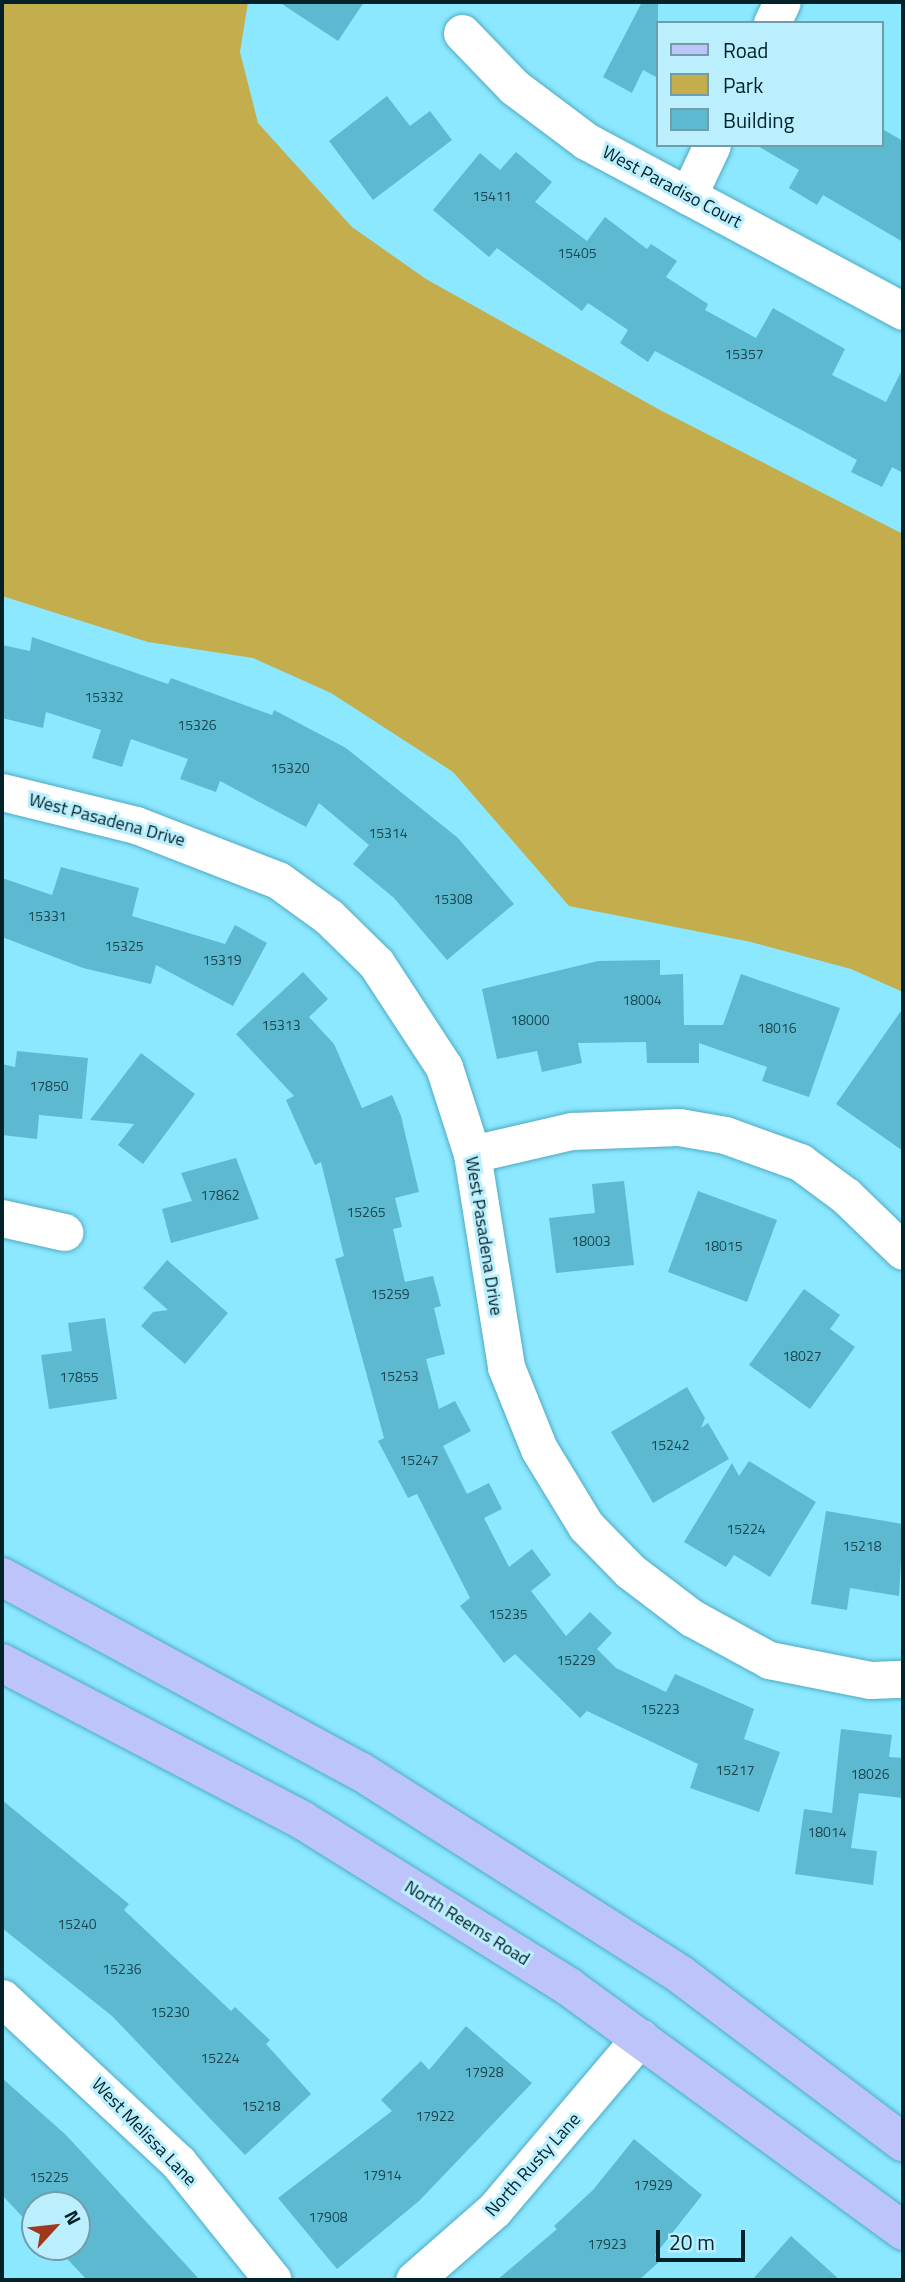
<!DOCTYPE html>
<style>
body{margin:0}
#map{position:relative;width:905px;height:2282px;overflow:hidden;background:#8ce8ff;font-family:"Titillium Web",sans-serif}
div>[style]{position:absolute}
[style*='--x']{left:calc(var(--x)*1px);top:calc(var(--y)*1px);width:calc(var(--w)*1px);rotate:calc(var(--a)*1deg)}
.green>*{inset:0;background:#c4ad4c}
.building>*{inset:0;background:#5db9cf}
.roads{filter:drop-shadow(0 0 2px #4eabc1) drop-shadow(0 0 2px #4eabc1)}
.minor>*{height:37px;margin:-18.5px;padding:0 18.5px;transform-origin:18.5px;border-radius:18.5px;background:#fff}
.major>*{height:38px;margin:-19px;padding:0 19px;transform-origin:19px;border-radius:19px;background:#bcc4fa}
span{translate:-50% -50%;white-space:nowrap;text-align:center;line-height:1.15;-webkit-text-stroke:6px #bbeffd;paint-order:stroke}
.number-label{font-size:14px;color:#1a4752}
.number-label span{-webkit-text-stroke-width:0}
.street-label{font-size:18px;color:#032128}
.frame{position:absolute;inset:0;border:4px solid #032128;pointer-events:none}
.legend{position:absolute;left:656px;top:21px;width:228px;height:126px;box-sizing:border-box;background:#bbeffd;border:2px solid #719da8;margin:0;padding:9px 12px;list-style:none;font-size:21px;color:#032128}
.legend li{display:flex;align-items:center;gap:14px;height:35px}
.legend b{width:35px;border:2px solid #719da8}
.north{position:absolute;left:21px;top:2191px;width:70px;height:70px;box-sizing:border-box;background:#bbeffd;border:2px solid #719da8;border-radius:50%;rotate:63deg;font-size:19px;font-weight:700;line-height:28px;text-align:center;color:#032128}
.north::after{content:'';display:block;margin:auto;width:24px;height:32px;background:#a0381b;clip-path:polygon(50% 0,100% 100%,50% 72%,0 100%)}
.scale{position:absolute;left:656px;top:2230px;width:89px;height:32px;box-sizing:border-box;border:4px solid #032128;border-top:0;padding-left:9px;font-size:21px;line-height:24px;white-space:nowrap;color:#032128;-webkit-text-stroke:5px #bbeffd;paint-order:stroke}
</style>
<div id="map">
<div class="green">
<i style="clip-path:polygon(2px 2px,248px 2px,240px 52px,258px 123px,352px 227px,426px 279px,660px 410px,903px 534px,903px 992px,851px 969px,751px 942px,569px 906px,453px 772px,331px 693px,253px 658px,148px 642px,2px 596px)"></i>
</div>
<div class="building">
<i style="clip-path:polygon(279px 2px,364px 2px,338px 41px)"></i>
<i style="clip-path:polygon(642px 2px,658px 2px,658px 78px,643px 70px,632px 93px,603px 77px)"></i>
<i style="clip-path:polygon(387px 96px,410px 126px,430px 111px,452px 140px,373px 200px,329px 141px)"></i>
<i style="clip-path:polygon(884px 130px,903px 141px,903px 242px,823px 195px,817px 205px,789px 188px,799px 170px,756px 145px,882px 145px)"></i>
<i style="clip-path:polygon(516px 152px,552px 182px,535px 202px,587px 241px,605px 217px,647px 249px,651px 244px,677px 261px,666px 277px,708px 304px,705px 310px,756px 338px,773px 308px,845px 349px,832px 375px,886px 402px,903px 368px,903px 473px,892px 467px,882px 487px,851px 472px,857px 460px,655px 351px,648px 362px,620px 343px,628px 330px,588px 303px,582px 311px,497px 248px,489px 257px,433px 210px,480px 153px,500px 170px)"></i>
<i style="clip-path:polygon(32px 637px,168px 684px,171px 678px,272px 715px,274px 710px,346px 748px,458px 838px,514px 904px,447px 960px,394px 898px,353px 864px,369px 845px,319px 803px,306px 827px,220px 781px,216px 792px,180px 779px,188px 759px,131px 739px,122px 767px,92px 758px,101px 730px,46px 712px,43px 728px,2px 718px,2px 645px,30px 651px)"></i>
<i style="clip-path:polygon(61px 867px,139px 888px,132px 916px,225px 944px,235px 925px,267px 943px,233px 1006px,156px 965px,151px 984px,83px 968px,2px 937px,2px 878px,52px 895px)"></i>
<i style="clip-path:polygon(660px 960px,660px 975px,683px 974px,684px 1025px,723px 1025px,741px 974px,840px 1008px,809px 1097px,762px 1081px,767px 1067px,699px 1043px,699px 1063px,647px 1063px,646px 1042px,578px 1043px,582px 1063px,542px 1072px,537px 1051px,497px 1059px,482px 989px,598px 961px)"></i>
<i style="clip-path:polygon(303px 972px,328px 999px,309px 1017px,334px 1044px,362px 1108px,392px 1095px,401px 1116px,419px 1192px,395px 1198px,402px 1227px,393px 1229px,405px 1282px,433px 1276px,441px 1306px,434px 1308px,445px 1354px,426px 1359px,439px 1409px,455px 1401px,471px 1431px,443px 1446px,467px 1494px,489px 1483px,502px 1509px,484px 1518px,509px 1567px,532px 1549px,551px 1575px,531px 1591px,566px 1636px,590px 1612px,612px 1633px,597px 1649px,616px 1668px,666px 1692px,675px 1674px,754px 1709px,744px 1739px,780px 1752px,759px 1812px,690px 1788px,698px 1764px,587px 1711px,580px 1718px,515px 1654px,504px 1663px,460px 1606px,470px 1598px,417px 1494px,408px 1498px,378px 1441px,384px 1438px,335px 1259px,344px 1256px,321px 1162px,315px 1165px,286px 1100px,294px 1096px,236px 1034px)"></i>
<i style="clip-path:polygon(903px 1008px,903px 1151px,836px 1104px)"></i>
<i style="clip-path:polygon(17px 1051px,88px 1058px,82px 1119px,39px 1115px,37px 1139px,2px 1135px,2px 1064px,15px 1067px)"></i>
<i style="clip-path:polygon(141px 1053px,195px 1094px,143px 1164px,118px 1145px,134px 1124px,90px 1120px)"></i>
<i style="clip-path:polygon(236px 1158px,259px 1219px,171px 1243px,162px 1209px,192px 1201px,181px 1173px)"></i>
<i style="clip-path:polygon(624px 1181px,634px 1265px,556px 1273px,549px 1218px,595px 1213px,592px 1184px)"></i>
<i style="clip-path:polygon(698px 1191px,777px 1220px,747px 1302px,668px 1272px)"></i>
<i style="clip-path:polygon(167px 1260px,228px 1313px,185px 1364px,141px 1326px,153px 1312px,168px 1310px,143px 1288px)"></i>
<i style="clip-path:polygon(804px 1289px,840px 1315px,830px 1329px,855px 1347px,810px 1409px,749px 1365px)"></i>
<i style="clip-path:polygon(105px 1318px,117px 1399px,49px 1409px,41px 1355px,72px 1351px,68px 1323px)"></i>
<i style="clip-path:polygon(687px 1387px,705px 1418px,701px 1428px,708px 1423px,729px 1459px,653px 1503px,611px 1432px)"></i>
<i style="clip-path:polygon(749px 1461px,816px 1502px,770px 1577px,734px 1555px,726px 1567px,684px 1542px,732px 1463px,739px 1476px)"></i>
<i style="clip-path:polygon(826px 1511px,903px 1524px,899px 1596px,850px 1588px,847px 1610px,811px 1604px)"></i>
<i style="clip-path:polygon(841px 1729px,892px 1735px,889px 1757px,903px 1758px,903px 1798px,859px 1793px,851px 1848px,877px 1851px,873px 1885px,795px 1874px,804px 1809px,832px 1813px)"></i>
<i style="clip-path:polygon(2px 1800px,129px 1904px,124px 1910px,231px 2011px,235px 2007px,270px 2040px,266px 2044px,311px 2094px,245px 2155px,112px 2016px,2px 1928px)"></i>
<i style="clip-path:polygon(466px 2026px,532px 2083px,419px 2201px,337px 2269px,278px 2198px,392px 2111px,381px 2100px,421px 2061px,429px 2070px)"></i>
<i style="clip-path:polygon(2px 2078px,66px 2135px,200px 2280px,87px 2280px,56px 2247px,77px 2247px,77px 2205px,35px 2205px,32px 2227px,2px 2195px)"></i>
<i style="clip-path:polygon(634px 2139px,702px 2195px,655px 2255px,660px 2261px,639px 2280px,497px 2280px,557px 2229px,554px 2226px,593px 2190px)"></i>
<i style="clip-path:polygon(791px 2236px,840px 2280px,752px 2280px)"></i>
</div>
<div class="roads">
<div class="minor">
<i style="--x:772;--y:23;--w:23;--a:-65"></i>
<i style="--x:462;--y:33;--w:75;--a:46.1"></i>
<i style="--x:514;--y:87;--w:90;--a:36.9"></i>
<i style="--x:586;--y:141;--w:360;--a:28.2"></i>
<i style="--x:688;--y:196;--w:56;--a:-64.8"></i>
<i style="--x:2;--y:792;--w:138;--a:13.8"></i>
<i style="--x:136;--y:825;--w:152;--a:21.2"></i>
<i style="--x:278;--y:880;--w:63;--a:36"></i>
<i style="--x:329;--y:917;--w:66;--a:44.4"></i>
<i style="--x:376;--y:963;--w:124;--a:56.8"></i>
<i style="--x:444;--y:1067;--w:91;--a:72.2"></i>
<i style="--x:472;--y:1154;--w:216;--a:80.9"></i>
<i style="--x:506;--y:1367;--w:88;--a:68.1"></i>
<i style="--x:539;--y:1449;--w:90;--a:58.6"></i>
<i style="--x:586;--y:1526;--w:63;--a:45.6"></i>
<i style="--x:630;--y:1571;--w:78;--a:37.2"></i>
<i style="--x:692;--y:1618;--w:88;--a:28.6"></i>
<i style="--x:769;--y:1660;--w:103;--a:11.2"></i>
<i style="--x:870;--y:1680;--w:33;--a:-2"></i>
<i style="--x:472;--y:1154;--w:103;--a:-13"></i>
<i style="--x:572;--y:1131;--w:107;--a:-2.1"></i>
<i style="--x:679;--y:1127;--w:47;--a:9.9"></i>
<i style="--x:725;--y:1135;--w:80;--a:19.8"></i>
<i style="--x:800;--y:1162;--w:57;--a:36.5"></i>
<i style="--x:846;--y:1196;--w:79;--a:44"></i>
<i style="--x:2;--y:1218;--w:64;--a:12.7"></i>
<i style="--x:2;--y:1998;--w:241;--a:43"></i>
<i style="--x:178;--y:2162;--w:151;--a:51.2"></i>
<i style="--x:414;--y:2280;--w:106;--a:-41.2"></i>
<i style="--x:494;--y:2210;--w:226;--a:-49.7"></i>
</div>
<div class="major">
<i style="--x:2;--y:1577;--w:407;--a:28.5"></i>
<i style="--x:360;--y:1771;--w:380;--a:32.4"></i>
<i style="--x:681;--y:1975;--w:278;--a:37"></i>
<i style="--x:2;--y:1663;--w:339;--a:27.6"></i>
<i style="--x:302;--y:1820;--w:315;--a:32"></i>
<i style="--x:569;--y:1987;--w:414;--a:36.1"></i>
</div>
</div>
<div class="number-label">
<span style="left:492px;top:196px">15411</span>
<span style="left:577px;top:253px">15405</span>
<span style="left:744px;top:354px">15357</span>
<span style="left:104px;top:697px">15332</span>
<span style="left:197px;top:725px">15326</span>
<span style="left:290px;top:768px">15320</span>
<span style="left:388px;top:833px">15314</span>
<span style="left:453px;top:899px">15308</span>
<span style="left:47px;top:916px">15331</span>
<span style="left:124px;top:946px">15325</span>
<span style="left:222px;top:960px">15319</span>
<span style="left:642px;top:1000px">18004</span>
<span style="left:530px;top:1020px">18000</span>
<span style="left:281px;top:1025px">15313</span>
<span style="left:777px;top:1028px">18016</span>
<span style="left:49px;top:1086px">17850</span>
<span style="left:220px;top:1195px">17862</span>
<span style="left:366px;top:1212px">15265</span>
<span style="left:591px;top:1241px">18003</span>
<span style="left:723px;top:1246px">18015</span>
<span style="left:390px;top:1294px">15259</span>
<span style="left:802px;top:1356px">18027</span>
<span style="left:399px;top:1376px">15253</span>
<span style="left:79px;top:1377px">17855</span>
<span style="left:670px;top:1445px">15242</span>
<span style="left:419px;top:1460px">15247</span>
<span style="left:746px;top:1529px">15224</span>
<span style="left:862px;top:1546px">15218</span>
<span style="left:508px;top:1614px">15235</span>
<span style="left:576px;top:1660px">15229</span>
<span style="left:660px;top:1709px">15223</span>
<span style="left:735px;top:1770px">15217</span>
<span style="left:870px;top:1774px">18026</span>
<span style="left:827px;top:1832px">18014</span>
<span style="left:77px;top:1924px">15240</span>
<span style="left:122px;top:1969px">15236</span>
<span style="left:170px;top:2012px">15230</span>
<span style="left:220px;top:2058px">15224</span>
<span style="left:484px;top:2072px">17928</span>
<span style="left:261px;top:2106px">15218</span>
<span style="left:435px;top:2116px">17922</span>
<span style="left:382px;top:2175px">17914</span>
<span style="left:49px;top:2177px">15225</span>
<span style="left:653px;top:2185px">17929</span>
<span style="left:328px;top:2217px">17908</span>
<span style="left:607px;top:2244px">17923</span>
</div>
<div class="street-label">
<span style="left:672px;top:187px;rotate:28deg">West Paradiso Court</span>
<span style="left:107px;top:820px;rotate:15deg">West Pasadena Drive</span>
<span style="left:484px;top:1236px;rotate:81deg">West Pasadena Drive</span>
<span style="left:467px;top:1923px;rotate:32deg">North Reems Road</span>
<span style="left:144px;top:2132px;rotate:46deg">West Melissa Lane</span>
<span style="left:533px;top:2165px;rotate:-48deg">North Rusty Lane</span>
</div>
<div class="frame"></div>
<ul class="legend">
<li><b style="height:9px;background:#bcc4fa"></b>Road</li>
<li><b style="height:19px;background:#c4ad4c"></b>Park</li>
<li><b style="height:19px;background:#5db9cf"></b>Building</li>
</ul>
<div class="north">N</div>
<div class="scale">20 m</div>
</div>
